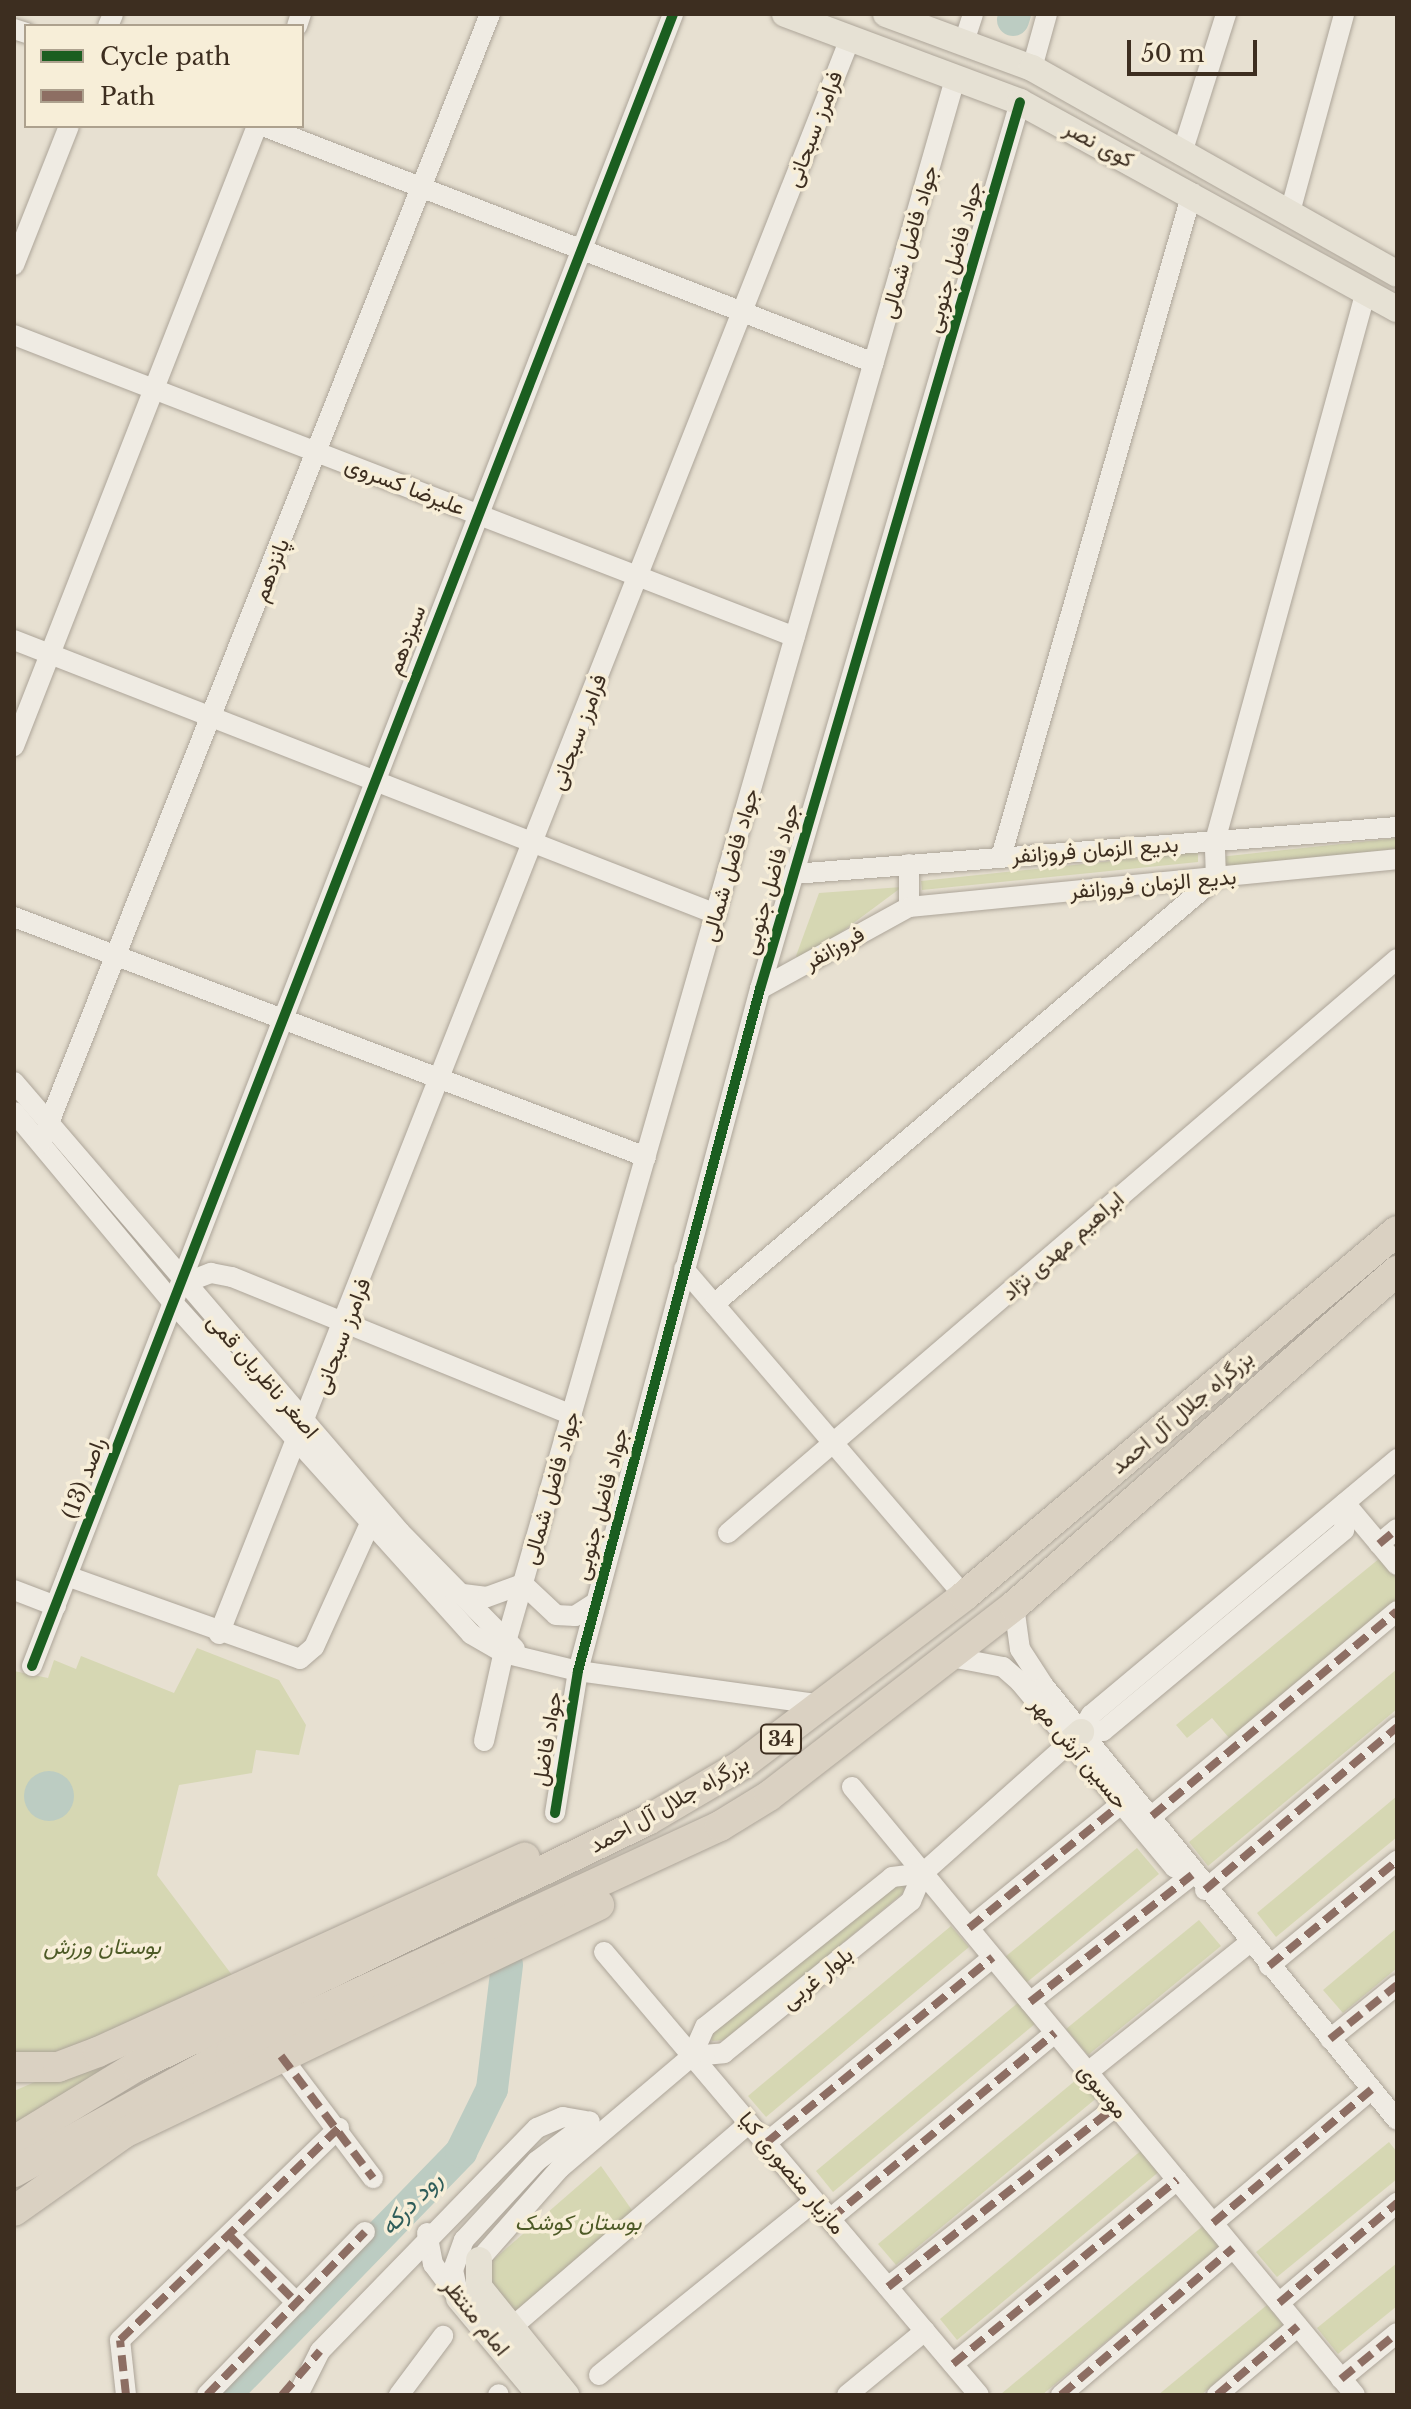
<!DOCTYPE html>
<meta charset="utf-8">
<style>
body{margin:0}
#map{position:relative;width:1411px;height:2409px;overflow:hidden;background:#e7e0d1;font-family:"Libre Baskerville",Vazirmatn,serif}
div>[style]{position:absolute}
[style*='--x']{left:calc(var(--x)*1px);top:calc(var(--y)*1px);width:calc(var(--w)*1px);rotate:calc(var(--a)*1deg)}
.green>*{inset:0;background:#d6d7b3}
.water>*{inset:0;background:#bcccc2}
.round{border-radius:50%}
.river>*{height:32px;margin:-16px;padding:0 16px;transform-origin:16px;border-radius:16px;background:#bcccc2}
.roads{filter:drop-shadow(0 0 2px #ada599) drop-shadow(0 0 2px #ada599)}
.minor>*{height:20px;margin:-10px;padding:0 10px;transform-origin:10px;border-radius:10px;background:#efebe3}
.major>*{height:26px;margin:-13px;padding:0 13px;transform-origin:13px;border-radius:13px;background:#e6e1d4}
.highway>*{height:30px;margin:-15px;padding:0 15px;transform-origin:15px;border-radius:15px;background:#dad1c2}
.quiet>*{height:8px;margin-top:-4px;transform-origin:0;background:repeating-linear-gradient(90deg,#8d6e63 0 16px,transparent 0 24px)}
.cycleway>*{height:10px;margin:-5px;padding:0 5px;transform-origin:5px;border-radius:5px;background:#1b5e20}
span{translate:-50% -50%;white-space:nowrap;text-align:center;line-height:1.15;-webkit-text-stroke:7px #f7eed8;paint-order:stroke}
.shield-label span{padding:2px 6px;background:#f7eed8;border:2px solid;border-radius:6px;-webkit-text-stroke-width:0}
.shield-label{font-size:20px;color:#3d2e20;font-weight:700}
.street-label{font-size:22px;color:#3d2e20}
.park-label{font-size:22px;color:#4d5a26;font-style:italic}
.water-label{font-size:24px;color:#2f5d5a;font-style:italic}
.frame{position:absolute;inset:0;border:16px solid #3d2e20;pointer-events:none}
.legend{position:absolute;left:24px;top:24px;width:280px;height:104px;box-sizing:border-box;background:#f7eed8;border:2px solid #ada18e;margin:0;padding:10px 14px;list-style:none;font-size:24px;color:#3d2e20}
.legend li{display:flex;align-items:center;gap:16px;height:40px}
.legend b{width:40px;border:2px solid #ada18e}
.scale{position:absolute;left:1127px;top:40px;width:130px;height:36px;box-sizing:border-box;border:4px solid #3d2e20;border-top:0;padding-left:10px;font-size:24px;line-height:28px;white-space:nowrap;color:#3d2e20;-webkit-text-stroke:6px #f7eed8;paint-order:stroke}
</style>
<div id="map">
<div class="green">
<i style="clip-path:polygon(1397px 838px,1397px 849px,1220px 868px,1219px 857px)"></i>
<i style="clip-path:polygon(1198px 852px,1198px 862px,922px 890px,921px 881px)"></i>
<i style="clip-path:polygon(902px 887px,801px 962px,796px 956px,819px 893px)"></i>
<i style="clip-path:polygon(1380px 1558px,1397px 1579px,1397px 1603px,1230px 1739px,1212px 1718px,1187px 1738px,1176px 1725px)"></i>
<i style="clip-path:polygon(197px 1648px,279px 1680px,306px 1725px,299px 1755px,256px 1750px,252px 1773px,179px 1785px,157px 1875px,235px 1979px,84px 2051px,14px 2061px,14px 1671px,48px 1678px,54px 1660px,76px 1669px,81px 1656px,174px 1693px)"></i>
<i style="clip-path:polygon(1397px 1669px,1397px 1709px,1208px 1866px,1189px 1842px)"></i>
<i style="clip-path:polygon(1397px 1796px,1397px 1837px,1276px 1937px,1257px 1913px)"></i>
<i style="clip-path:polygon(1137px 1848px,1159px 1874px,1026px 1983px,1005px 1957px)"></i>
<i style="clip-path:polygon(893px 1883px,904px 1883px,904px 1892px,726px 2040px,712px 2041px,710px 2034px)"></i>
<i style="clip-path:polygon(1199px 1920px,1221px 1946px,1088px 2055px,1066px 2029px)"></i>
<i style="clip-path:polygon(951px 1926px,969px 1947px,766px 2117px,748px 2096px)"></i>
<i style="clip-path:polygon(1397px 1928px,1397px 1968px,1343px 2013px,1323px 1990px)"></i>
<i style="clip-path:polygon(291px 1971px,14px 2126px,14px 2091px)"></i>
<i style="clip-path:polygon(1019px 2002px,1036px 2023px,833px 2192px,816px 2171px)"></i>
<i style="clip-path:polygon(1082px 2075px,1099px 2096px,896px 2265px,878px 2244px)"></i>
<i style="clip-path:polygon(1389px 2142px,1397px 2152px,1397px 2179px,1277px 2277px,1256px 2252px)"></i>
<i style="clip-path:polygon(1143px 2149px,1161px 2170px,957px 2340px,940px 2319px)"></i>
<i style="clip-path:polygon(601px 2166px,634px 2213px,515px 2315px,489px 2281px,493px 2260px)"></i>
<i style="clip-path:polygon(1204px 2225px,1222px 2245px,1042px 2395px,1001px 2394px)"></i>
<i style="clip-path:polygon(1397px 2263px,1397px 2306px,1338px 2354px,1317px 2328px)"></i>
<i style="clip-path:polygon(1267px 2305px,1284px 2326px,1201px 2395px,1158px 2395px)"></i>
</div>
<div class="water">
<i class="round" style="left:24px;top:1771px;width:50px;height:50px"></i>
</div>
<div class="river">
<i style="--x:1013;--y:20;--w:6;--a:-72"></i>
<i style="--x:225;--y:2395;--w:339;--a:-45.8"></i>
<i style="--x:461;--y:2152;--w:70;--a:-63.8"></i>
<i style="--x:492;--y:2089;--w:125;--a:-83.1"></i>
</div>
<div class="roads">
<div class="minor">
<i style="--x:108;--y:26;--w:13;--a:-67"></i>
<i style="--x:297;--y:26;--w:13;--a:-72"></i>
<i style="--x:14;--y:29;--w:13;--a:18"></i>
<i style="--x:964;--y:42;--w:29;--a:-72"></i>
<i style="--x:1032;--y:68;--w:56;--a:-74.5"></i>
<i style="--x:263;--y:126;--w:655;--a:21.2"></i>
<i style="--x:1182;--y:153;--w:146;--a:-72.4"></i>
<i style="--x:1290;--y:212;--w:205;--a:-74.7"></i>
<i style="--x:14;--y:265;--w:149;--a:-68.4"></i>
<i style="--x:14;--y:335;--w:837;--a:21.14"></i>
<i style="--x:14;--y:640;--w:754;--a:21.32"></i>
<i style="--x:14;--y:746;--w:666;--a:-68.6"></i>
<i style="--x:1001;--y:857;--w:691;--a:-73.95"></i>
<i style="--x:793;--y:874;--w:606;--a:-4.45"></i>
<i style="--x:909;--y:907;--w:43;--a:-90"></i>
<i style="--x:14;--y:917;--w:676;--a:20.79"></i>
<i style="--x:760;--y:989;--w:170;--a:-28.8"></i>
<i style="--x:909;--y:907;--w:490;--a:-5.6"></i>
<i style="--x:14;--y:1082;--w:593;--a:49.38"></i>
<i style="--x:400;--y:1532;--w:164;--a:45.5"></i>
<i style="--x:14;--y:1112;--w:250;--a:50.2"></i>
<i style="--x:174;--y:1304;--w:444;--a:48"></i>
<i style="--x:471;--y:1634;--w:38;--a:30"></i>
<i style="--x:504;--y:1653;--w:76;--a:13.7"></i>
<i style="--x:578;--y:1671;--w:247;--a:7.9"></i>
<i style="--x:41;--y:1143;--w:1215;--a:-68.31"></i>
<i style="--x:684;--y:1269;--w:430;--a:49.4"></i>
<i style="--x:182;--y:1284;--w:31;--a:-21"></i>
<i style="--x:211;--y:1273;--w:21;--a:11"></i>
<i style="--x:232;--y:1277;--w:367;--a:22.1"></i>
<i style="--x:714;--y:1304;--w:658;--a:-40.32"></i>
<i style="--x:1216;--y:878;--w:37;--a:-92"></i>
<i style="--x:1215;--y:841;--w:570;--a:-74.65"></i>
<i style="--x:1345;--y:1503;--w:81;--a:50"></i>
<i style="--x:728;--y:1533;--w:881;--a:-40.63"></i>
<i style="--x:1379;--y:1544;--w:23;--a:-40"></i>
<i style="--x:67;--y:1576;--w:247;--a:19.6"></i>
<i style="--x:300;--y:1659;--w:18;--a:-41"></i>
<i style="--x:314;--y:1647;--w:133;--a:-65.6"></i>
<i style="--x:14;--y:1590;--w:45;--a:20.9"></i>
<i style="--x:455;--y:1593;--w:32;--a:7"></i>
<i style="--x:487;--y:1597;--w:38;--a:-20"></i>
<i style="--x:523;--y:1584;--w:45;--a:43.2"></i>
<i style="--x:556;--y:1615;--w:19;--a:3"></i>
<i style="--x:575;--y:1616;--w:24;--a:-33"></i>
<i style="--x:1014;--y:1606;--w:43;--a:82.1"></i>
<i style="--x:1020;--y:1649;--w:44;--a:57"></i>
<i style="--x:1044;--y:1686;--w:559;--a:50.88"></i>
<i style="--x:219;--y:1634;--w:1715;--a:-68.42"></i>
<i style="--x:951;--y:1657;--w:53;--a:10.9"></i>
<i style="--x:1003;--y:1667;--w:23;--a:41"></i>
<i style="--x:1020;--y:1682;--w:241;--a:50.2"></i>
<i style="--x:1174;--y:1867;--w:20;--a:24"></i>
<i style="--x:32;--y:1666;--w:1772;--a:-68.79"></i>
<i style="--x:1081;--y:1732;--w:20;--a:-60"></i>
<i style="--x:1091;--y:1715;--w:399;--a:-39.9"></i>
<i style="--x:1081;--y:1732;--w:22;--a:-3"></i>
<i style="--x:1103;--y:1731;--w:314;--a:-39.8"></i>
<i style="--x:1344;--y:1530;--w:27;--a:-88"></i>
<i style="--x:484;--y:1741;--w:101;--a:-77.5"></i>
<i style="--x:506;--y:1642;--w:1629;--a:-73.97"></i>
<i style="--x:852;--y:1787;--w:789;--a:50.4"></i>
<i style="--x:555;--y:1813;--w:144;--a:-80.8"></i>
<i style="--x:578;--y:1671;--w:706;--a:-75.06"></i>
<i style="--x:760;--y:989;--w:924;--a:-73.66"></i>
<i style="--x:1152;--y:1816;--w:319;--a:-39.9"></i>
<i style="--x:1205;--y:1890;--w:252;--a:-40.3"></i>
<i style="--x:969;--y:1928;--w:198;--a:-39.2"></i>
<i style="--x:604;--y:1952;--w:580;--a:49.75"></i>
<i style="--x:1269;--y:1966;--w:166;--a:-39.4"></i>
<i style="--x:1030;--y:2002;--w:206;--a:-38.1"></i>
<i style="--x:1330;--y:2039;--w:86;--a:-38.9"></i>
<i style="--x:281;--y:2056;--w:153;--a:53"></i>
<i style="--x:692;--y:2056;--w:32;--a:-5"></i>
<i style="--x:724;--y:2053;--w:241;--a:-39.1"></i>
<i style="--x:911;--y:1901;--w:30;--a:-67"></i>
<i style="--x:923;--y:1873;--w:197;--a:-41.7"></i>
<i style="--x:1088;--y:2072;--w:206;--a:-38.7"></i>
<i style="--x:766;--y:2143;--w:293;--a:-39.3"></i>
<i style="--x:830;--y:2219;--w:292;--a:-39.6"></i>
<i style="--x:1213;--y:2223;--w:207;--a:-40.1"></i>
<i style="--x:427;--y:2233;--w:32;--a:79"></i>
<i style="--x:433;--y:2264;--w:36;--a:53"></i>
<i style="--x:229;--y:2235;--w:96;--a:45"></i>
<i style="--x:479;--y:2260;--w:123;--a:-48.6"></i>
<i style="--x:560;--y:2168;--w:173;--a:-40.3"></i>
<i style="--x:692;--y:2056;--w:32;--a:-66"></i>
<i style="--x:705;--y:2027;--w:240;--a:-38.7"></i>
<i style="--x:892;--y:1877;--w:31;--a:-7"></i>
<i style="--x:888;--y:2287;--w:291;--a:-38.4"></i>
<i style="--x:459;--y:2298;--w:29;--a:-102"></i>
<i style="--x:453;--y:2270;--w:32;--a:-70"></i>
<i style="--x:464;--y:2240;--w:108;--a:-47.3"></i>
<i style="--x:537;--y:2161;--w:66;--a:-37"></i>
<i style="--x:1279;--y:2303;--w:155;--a:-40.3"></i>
<i style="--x:511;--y:2328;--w:314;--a:-40.7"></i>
<i style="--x:953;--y:2364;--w:290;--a:-39.4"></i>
<i style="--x:599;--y:2375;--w:277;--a:-38.9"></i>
<i style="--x:1341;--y:2379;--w:72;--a:-39.4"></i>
<i style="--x:126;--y:2395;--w:55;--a:-96.2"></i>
<i style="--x:120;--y:2340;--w:305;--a:-44.1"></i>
<i style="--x:207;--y:2395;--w:227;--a:-45.9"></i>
<i style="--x:298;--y:2395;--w:49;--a:-63.4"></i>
<i style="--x:320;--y:2351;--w:311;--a:-45.8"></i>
<i style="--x:537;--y:2128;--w:28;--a:-23"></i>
<i style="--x:563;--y:2117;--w:22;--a:10"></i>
<i style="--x:399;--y:2395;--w:74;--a:-53.3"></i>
<i style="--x:498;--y:2395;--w:1;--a:-45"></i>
<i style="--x:847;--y:2395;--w:101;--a:-39.4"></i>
<i style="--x:1061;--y:2395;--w:226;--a:-40.5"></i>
<i style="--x:1217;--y:2395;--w:106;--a:-40.4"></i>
</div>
<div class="major">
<i style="--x:785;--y:14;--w:251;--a:20.5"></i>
<i style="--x:1020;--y:102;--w:430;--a:28.8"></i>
<i style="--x:886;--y:14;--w:156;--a:20.3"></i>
<i style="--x:1032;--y:68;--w:419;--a:29.4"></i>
<i style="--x:1070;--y:1742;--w:15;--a:-42"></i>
<i style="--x:479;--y:2260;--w:27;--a:90"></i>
<i style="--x:479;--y:2287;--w:139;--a:51.1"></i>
<i style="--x:459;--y:2298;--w:126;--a:50.1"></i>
</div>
<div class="highway">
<i style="--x:14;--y:2067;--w:44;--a:0"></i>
<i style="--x:58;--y:2067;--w:43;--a:-20.6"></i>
<i style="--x:98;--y:2052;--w:469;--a:-24.5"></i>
<i style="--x:14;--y:2141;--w:144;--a:-31.4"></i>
<i style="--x:137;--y:2066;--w:567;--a:-25.71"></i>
<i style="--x:648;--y:1820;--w:110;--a:-30.5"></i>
<i style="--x:743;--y:1764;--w:278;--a:-37.2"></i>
<i style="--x:964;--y:1596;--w:566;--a:-40.13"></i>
<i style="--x:14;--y:2172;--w:248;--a:-28.9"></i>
<i style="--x:231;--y:2052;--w:539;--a:-24.8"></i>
<i style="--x:720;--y:1826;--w:57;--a:-31.5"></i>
<i style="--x:769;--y:1796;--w:310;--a:-37.8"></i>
<i style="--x:1014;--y:1606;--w:509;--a:-41.18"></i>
<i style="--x:14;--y:2211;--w:135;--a:-35.3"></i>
<i style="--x:124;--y:2133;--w:527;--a:-25.64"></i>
</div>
</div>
<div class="quiet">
<i style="--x:1379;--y:1544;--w:23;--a:-40"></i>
<i style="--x:1152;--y:1816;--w:319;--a:-39.9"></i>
<i style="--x:1205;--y:1890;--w:252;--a:-40.3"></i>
<i style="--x:969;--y:1928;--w:198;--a:-39.2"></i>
<i style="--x:1269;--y:1966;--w:166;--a:-39.4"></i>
<i style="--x:1030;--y:2002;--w:206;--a:-38.1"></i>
<i style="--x:1330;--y:2039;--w:86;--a:-38.9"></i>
<i style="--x:281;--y:2056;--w:153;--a:53"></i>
<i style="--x:766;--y:2143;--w:293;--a:-39.3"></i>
<i style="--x:830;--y:2219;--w:292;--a:-39.6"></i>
<i style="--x:1213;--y:2223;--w:207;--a:-40.1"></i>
<i style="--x:229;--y:2235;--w:96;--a:45"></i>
<i style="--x:888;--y:2287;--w:291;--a:-38.4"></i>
<i style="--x:1279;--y:2303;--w:155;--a:-40.3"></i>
<i style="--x:953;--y:2364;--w:290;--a:-39.4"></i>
<i style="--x:1341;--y:2379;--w:72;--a:-39.4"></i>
<i style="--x:126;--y:2395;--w:55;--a:-96.2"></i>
<i style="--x:120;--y:2340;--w:305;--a:-44.1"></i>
<i style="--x:207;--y:2395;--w:227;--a:-45.9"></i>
<i style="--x:282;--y:2395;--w:58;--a:-49.2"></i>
<i style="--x:1061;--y:2395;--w:226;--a:-40.5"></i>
<i style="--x:1217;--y:2395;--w:106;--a:-40.4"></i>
</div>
<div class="cycleway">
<i style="--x:32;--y:1666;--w:1772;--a:-68.79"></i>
<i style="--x:555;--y:1813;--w:144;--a:-80.8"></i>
<i style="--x:578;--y:1671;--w:706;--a:-75.06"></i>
<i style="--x:760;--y:989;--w:924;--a:-73.66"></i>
</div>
<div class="shield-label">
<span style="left:781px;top:1739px">34</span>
</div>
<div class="street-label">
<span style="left:814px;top:129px;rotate:-69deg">فرامرز سبحانی</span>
<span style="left:1099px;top:144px;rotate:28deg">کوی نصر</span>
<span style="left:909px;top:242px;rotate:-74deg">جواد فاضل شمالی</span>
<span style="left:954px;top:257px;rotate:-74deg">جواد فاضل جنوبی</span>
<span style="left:405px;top:486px;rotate:21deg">علیرضا کسروی</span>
<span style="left:271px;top:570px;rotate:-69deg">پانزدهم</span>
<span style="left:406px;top:640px;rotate:-69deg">سیزدهم</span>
<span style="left:578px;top:732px;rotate:-69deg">فرامرز سبحانی</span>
<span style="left:1095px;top:850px;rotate:-4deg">بدیع‌ الزمان فروزانفر</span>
<span style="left:730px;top:865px;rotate:-74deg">جواد فاضل شمالی</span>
<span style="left:771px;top:879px;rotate:-74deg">جواد فاضل جنوبی</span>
<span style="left:1153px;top:884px;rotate:-5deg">بدیع الزمان فروزانفر</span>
<span style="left:834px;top:948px;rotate:-29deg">فروزانفر</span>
<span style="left:1063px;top:1246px;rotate:-41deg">ابراهیم مهدی نژاد</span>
<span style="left:342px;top:1336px;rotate:-69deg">فرامرز سبحانی</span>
<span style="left:263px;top:1376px;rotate:49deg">اصغر ناظریان قمی</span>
<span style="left:1182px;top:1412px;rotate:-40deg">بزرگراه جلال آل احمد</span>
<span style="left:84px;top:1478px;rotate:-69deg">راصد (13)</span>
<span style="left:551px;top:1488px;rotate:-74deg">جواد فاضل شمالی</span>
<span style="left:601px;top:1504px;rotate:-75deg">جواد فاضل جنوبی</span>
<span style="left:547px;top:1739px;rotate:-81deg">جواد فاضل</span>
<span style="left:1079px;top:1753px;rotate:50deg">حسین آرش مهر</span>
<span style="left:669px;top:1804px;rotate:-29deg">بزرگراه جلال آل احمد</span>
<span style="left:817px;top:1978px;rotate:-39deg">بلوار غربی</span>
<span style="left:1103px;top:2091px;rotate:50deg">موسوی</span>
<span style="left:792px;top:2173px;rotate:50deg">مازیار منصوری کیا</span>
<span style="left:476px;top:2317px;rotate:51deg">امام منتظر</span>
</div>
<div class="park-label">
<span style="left:102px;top:1947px">بوستان ورزش</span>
<span style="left:578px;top:2223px">بوستان کوشک</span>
</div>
<div class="water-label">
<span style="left:411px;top:2203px;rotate:-46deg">رود درکه</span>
</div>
<div class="frame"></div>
<ul class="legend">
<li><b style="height:10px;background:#1b5e20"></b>Cycle path</li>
<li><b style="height:10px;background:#8d6e63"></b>Path</li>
</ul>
<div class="scale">50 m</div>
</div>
